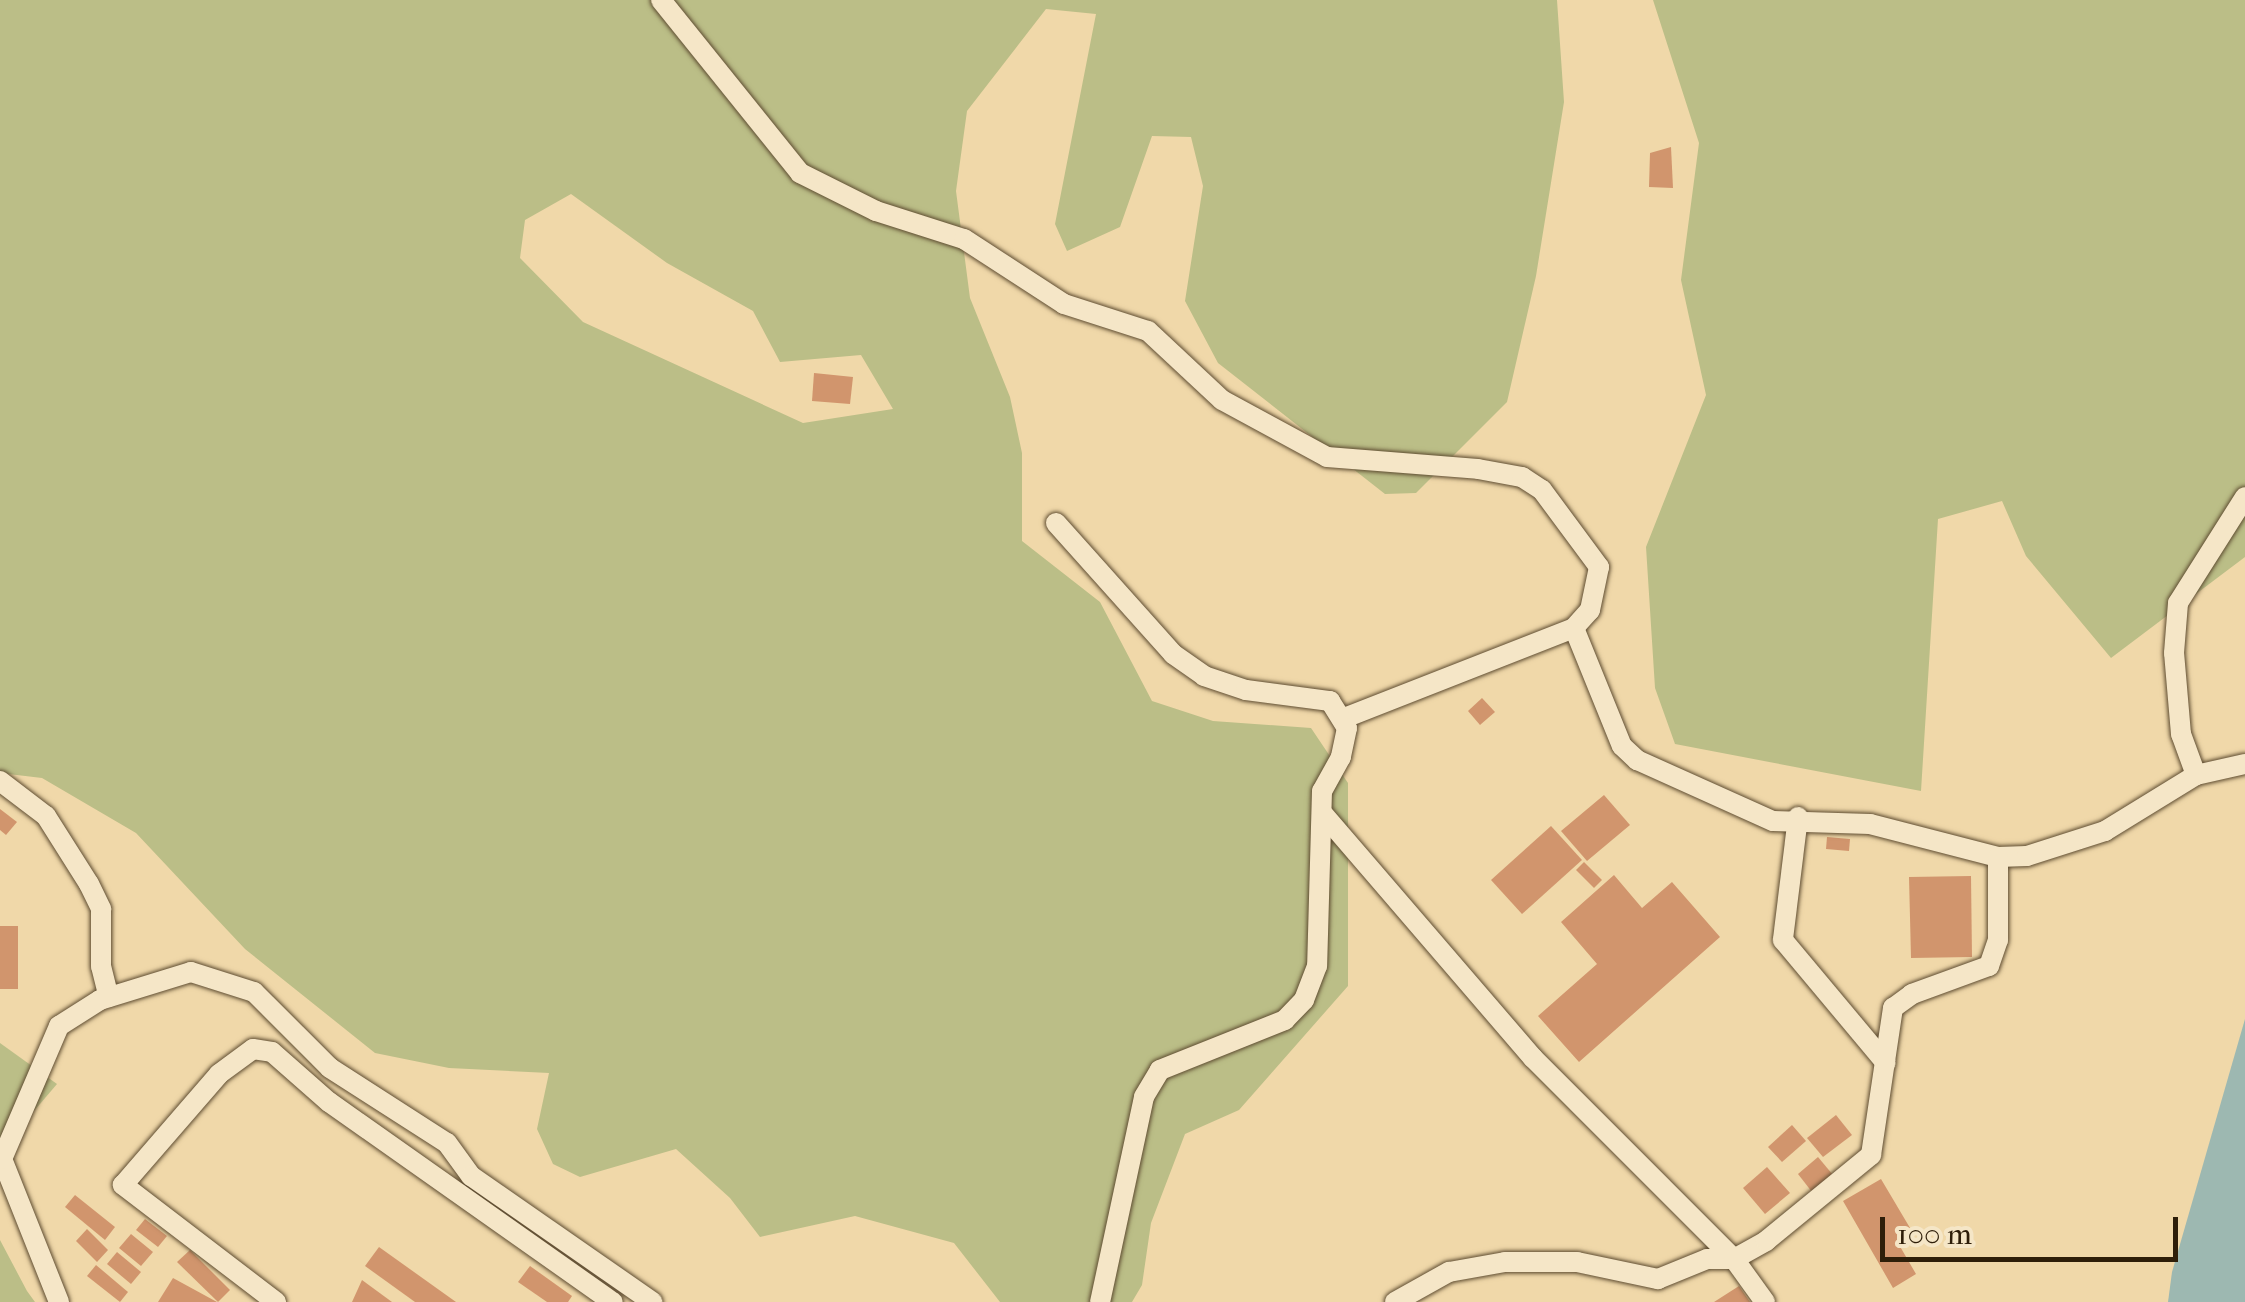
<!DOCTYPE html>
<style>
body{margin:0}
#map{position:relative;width:2245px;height:1302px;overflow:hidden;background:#f0d8a9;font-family:"IM FELL French Canon",serif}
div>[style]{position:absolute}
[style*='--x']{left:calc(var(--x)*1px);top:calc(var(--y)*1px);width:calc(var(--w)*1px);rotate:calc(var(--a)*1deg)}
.green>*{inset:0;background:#bbbe87}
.water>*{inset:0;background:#9db8b1}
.building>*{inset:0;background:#d1956d}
.roads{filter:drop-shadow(0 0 2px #5e4c31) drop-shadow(0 0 2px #5e4c31)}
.street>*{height:20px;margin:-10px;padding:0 10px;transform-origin:10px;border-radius:10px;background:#f5e6c7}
span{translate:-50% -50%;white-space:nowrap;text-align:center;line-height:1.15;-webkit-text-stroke:9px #f5e6c7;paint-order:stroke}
.scale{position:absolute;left:1880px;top:1217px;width:298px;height:45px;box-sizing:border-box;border:5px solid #2e1e09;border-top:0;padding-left:12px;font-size:30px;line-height:35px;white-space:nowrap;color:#2e1e09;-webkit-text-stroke:8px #f5e6c7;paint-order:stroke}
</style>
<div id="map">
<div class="green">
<i style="clip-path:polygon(evenodd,0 0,1557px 0,1564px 102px,1536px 276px,1507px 402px,1416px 493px,1385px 494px,1218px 363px,1185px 301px,1203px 186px,1191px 137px,1152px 136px,1120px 227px,1067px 251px,1055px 224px,1096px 14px,1046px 9px,967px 111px,956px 191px,970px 298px,1010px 397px,1022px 453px,1022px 541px,1100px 602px,1152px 701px,1213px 721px,1311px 728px,1348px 783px,1348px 986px,1239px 1110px,1185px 1134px,1151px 1223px,1142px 1285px,1132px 1302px,1000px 1302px,954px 1243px,855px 1216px,760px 1237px,730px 1198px,676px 1149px,580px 1177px,553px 1164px,537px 1129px,549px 1073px,449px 1068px,375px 1053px,245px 949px,136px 833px,42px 778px,0 773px,0 0,571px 194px,667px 263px,753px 311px,780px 362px,861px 355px,893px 409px,803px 423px,583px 322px,520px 258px,525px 220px,571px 194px)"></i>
<i style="clip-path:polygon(1653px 0,2245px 0,2245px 557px,2111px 658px,2026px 556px,2002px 501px,1938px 519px,1921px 791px,1675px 744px,1655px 688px,1646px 547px,1706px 395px,1681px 280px,1699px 143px)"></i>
<i style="clip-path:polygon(0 1043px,57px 1084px,0 1151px)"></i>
<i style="clip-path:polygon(0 1240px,27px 1291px,35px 1302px,0 1302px)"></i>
</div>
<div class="water">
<i style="clip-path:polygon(2245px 1019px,2245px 1302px,2168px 1302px,2172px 1272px)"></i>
</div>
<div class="building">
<i style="clip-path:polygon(1671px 147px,1673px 188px,1649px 187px,1650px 153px)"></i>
<i style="clip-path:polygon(814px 373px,853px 377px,850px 404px,812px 401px)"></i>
<i style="clip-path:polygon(1482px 698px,1495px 712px,1480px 725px,1468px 711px)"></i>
<i style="clip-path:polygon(1604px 795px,1630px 825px,1587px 861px,1561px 831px)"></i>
<i style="clip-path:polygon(0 809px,17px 822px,6px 835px,0 830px)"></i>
<i style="clip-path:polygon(1551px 826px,1582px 860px,1522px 914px,1491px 880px)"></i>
<i style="clip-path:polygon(1827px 837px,1850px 839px,1849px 851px,1826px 849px)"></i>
<i style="clip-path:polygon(1584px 862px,1602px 880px,1594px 888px,1576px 870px)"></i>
<i style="clip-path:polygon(1614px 875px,1642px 908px,1672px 882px,1720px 937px,1579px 1062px,1538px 1016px,1597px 964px,1561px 922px)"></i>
<i style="clip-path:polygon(1971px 876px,1972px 957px,1911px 958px,1909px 877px)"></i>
<i style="clip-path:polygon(0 926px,18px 926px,18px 989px,0 989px)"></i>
<i style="clip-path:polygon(1836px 1115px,1852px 1135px,1823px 1157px,1807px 1138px)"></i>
<i style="clip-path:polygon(1792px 1125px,1806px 1141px,1782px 1162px,1768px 1147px)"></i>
<i style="clip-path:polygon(1818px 1157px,1833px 1175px,1812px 1192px,1798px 1174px)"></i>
<i style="clip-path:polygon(1767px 1167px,1790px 1193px,1765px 1214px,1743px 1188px)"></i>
<i style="clip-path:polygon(1881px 1179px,1913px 1233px,1898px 1243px,1916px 1274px,1893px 1288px,1843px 1201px)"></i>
<i style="clip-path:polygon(75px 1195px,115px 1227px,105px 1240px,65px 1207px)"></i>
<i style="clip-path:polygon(145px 1219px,167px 1236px,158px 1247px,136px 1230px)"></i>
<i style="clip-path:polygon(87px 1229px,108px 1250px,97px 1262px,76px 1241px)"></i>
<i style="clip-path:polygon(131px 1234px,153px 1252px,141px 1266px,119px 1248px)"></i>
<i style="clip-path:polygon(379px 1247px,456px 1302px,415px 1302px,365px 1266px)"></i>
<i style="clip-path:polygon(190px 1250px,230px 1290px,218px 1302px,177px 1262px)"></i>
<i style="clip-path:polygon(117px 1252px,141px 1272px,131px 1284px,107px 1264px)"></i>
<i style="clip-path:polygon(96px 1265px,128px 1292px,120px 1302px,87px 1276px)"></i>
<i style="clip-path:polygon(530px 1266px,572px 1296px,568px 1302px,547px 1302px,518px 1282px)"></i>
<i style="clip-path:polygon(173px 1278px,217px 1302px,158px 1302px)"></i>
<i style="clip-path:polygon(362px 1280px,392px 1302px,352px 1302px)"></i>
<i style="clip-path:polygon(1739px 1286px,1750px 1302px,1714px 1302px)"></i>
</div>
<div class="roads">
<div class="street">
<i style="--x:661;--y:0;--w:222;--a:51.2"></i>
<i style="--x:800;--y:173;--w:85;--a:26.6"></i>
<i style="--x:876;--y:211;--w:92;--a:17.7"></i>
<i style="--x:964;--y:239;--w:119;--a:33"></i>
<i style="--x:1064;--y:304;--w:88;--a:17.8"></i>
<i style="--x:1148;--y:331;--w:101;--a:43"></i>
<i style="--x:1222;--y:400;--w:119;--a:28.5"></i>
<i style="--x:1327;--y:457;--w:151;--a:4.5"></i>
<i style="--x:1478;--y:469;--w:45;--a:10.3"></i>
<i style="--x:1522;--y:477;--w:24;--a:33"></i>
<i style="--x:1542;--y:490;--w:96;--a:53.5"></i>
<i style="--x:1599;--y:567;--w:44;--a:101.8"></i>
<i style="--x:1590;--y:610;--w:24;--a:132"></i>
<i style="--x:1574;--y:628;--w:247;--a:158.6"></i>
<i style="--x:1056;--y:523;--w:176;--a:48.2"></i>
<i style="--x:1173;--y:654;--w:38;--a:35"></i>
<i style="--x:1204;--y:676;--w:44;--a:18.4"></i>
<i style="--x:1246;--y:690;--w:85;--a:7.5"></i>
<i style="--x:1330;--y:701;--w:32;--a:58"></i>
<i style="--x:1347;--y:728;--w:30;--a:102"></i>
<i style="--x:1341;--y:757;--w:39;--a:119"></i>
<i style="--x:1322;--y:791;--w:175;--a:91.6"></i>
<i style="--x:1317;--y:966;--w:36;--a:111"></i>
<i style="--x:1304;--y:1000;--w:28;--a:134"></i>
<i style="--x:1285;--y:1020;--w:135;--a:158.2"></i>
<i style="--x:1160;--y:1070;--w:31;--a:121"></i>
<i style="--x:1144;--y:1097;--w:210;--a:102.1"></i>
<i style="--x:1574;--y:628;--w:127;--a:67.9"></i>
<i style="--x:1622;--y:746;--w:21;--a:43"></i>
<i style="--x:1637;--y:760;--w:149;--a:24.2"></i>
<i style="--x:1773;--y:821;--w:97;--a:1.8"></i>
<i style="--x:1870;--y:824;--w:132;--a:14.5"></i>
<i style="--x:1998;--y:857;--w:29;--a:-2"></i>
<i style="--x:2027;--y:856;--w:82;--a:-17.8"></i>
<i style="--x:2105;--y:831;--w:107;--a:-31.6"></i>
<i style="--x:2196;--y:775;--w:50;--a:-12.7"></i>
<i style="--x:2196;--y:775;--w:44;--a:-110.1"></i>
<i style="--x:2181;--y:734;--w:81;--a:-94.9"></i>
<i style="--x:2174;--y:653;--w:50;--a:-85.4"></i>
<i style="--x:2178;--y:603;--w:125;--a:-57.7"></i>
<i style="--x:0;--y:781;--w:58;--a:37.3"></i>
<i style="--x:46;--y:816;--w:80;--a:57.7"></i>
<i style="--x:89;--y:884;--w:28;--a:64"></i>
<i style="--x:101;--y:909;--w:57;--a:90"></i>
<i style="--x:101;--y:966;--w:32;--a:76"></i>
<i style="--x:1324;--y:815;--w:321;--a:49.3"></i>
<i style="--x:1533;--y:1058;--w:284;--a:45"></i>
<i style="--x:1734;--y:1259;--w:53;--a:54.2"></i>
<i style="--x:1798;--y:817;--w:124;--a:97"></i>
<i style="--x:1783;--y:940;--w:160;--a:50.1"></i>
<i style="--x:59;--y:1302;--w:154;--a:-111.7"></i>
<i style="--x:2;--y:1159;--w:145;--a:-66.8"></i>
<i style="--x:59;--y:1026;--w:49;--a:-32.4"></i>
<i style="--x:100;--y:1000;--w:95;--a:-17.1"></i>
<i style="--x:191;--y:972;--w:66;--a:17.6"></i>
<i style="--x:254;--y:992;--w:107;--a:45"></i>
<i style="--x:330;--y:1068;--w:139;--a:32.7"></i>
<i style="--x:447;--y:1143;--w:41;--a:54"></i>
<i style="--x:471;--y:1176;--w:221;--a:34.8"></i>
<i style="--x:276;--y:1302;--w:193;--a:-142.6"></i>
<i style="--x:123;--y:1185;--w:147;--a:-49.1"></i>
<i style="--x:219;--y:1074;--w:42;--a:-36.3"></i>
<i style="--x:253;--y:1049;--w:19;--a:9"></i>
<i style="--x:272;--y:1052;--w:76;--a:41.3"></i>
<i style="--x:329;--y:1102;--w:347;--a:35.2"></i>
<i style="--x:1395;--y:1302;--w:62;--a:-29.1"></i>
<i style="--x:1449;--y:1272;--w:57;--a:-10.1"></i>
<i style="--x:1505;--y:1262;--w:72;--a:0"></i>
<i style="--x:1577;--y:1262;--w:83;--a:11.9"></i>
<i style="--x:1658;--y:1279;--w:53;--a:-22.2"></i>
<i style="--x:1707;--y:1259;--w:27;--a:0"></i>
<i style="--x:1734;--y:1259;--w:37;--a:-29"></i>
<i style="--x:1766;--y:1241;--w:136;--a:-39.3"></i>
<i style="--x:1871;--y:1155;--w:149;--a:-81.5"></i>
<i style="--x:1893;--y:1008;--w:24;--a:-36"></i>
<i style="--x:1912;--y:994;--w:82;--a:-20"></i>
<i style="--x:1989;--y:966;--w:28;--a:-71"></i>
<i style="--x:1998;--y:940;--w:83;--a:-90"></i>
</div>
</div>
<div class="scale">100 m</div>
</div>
